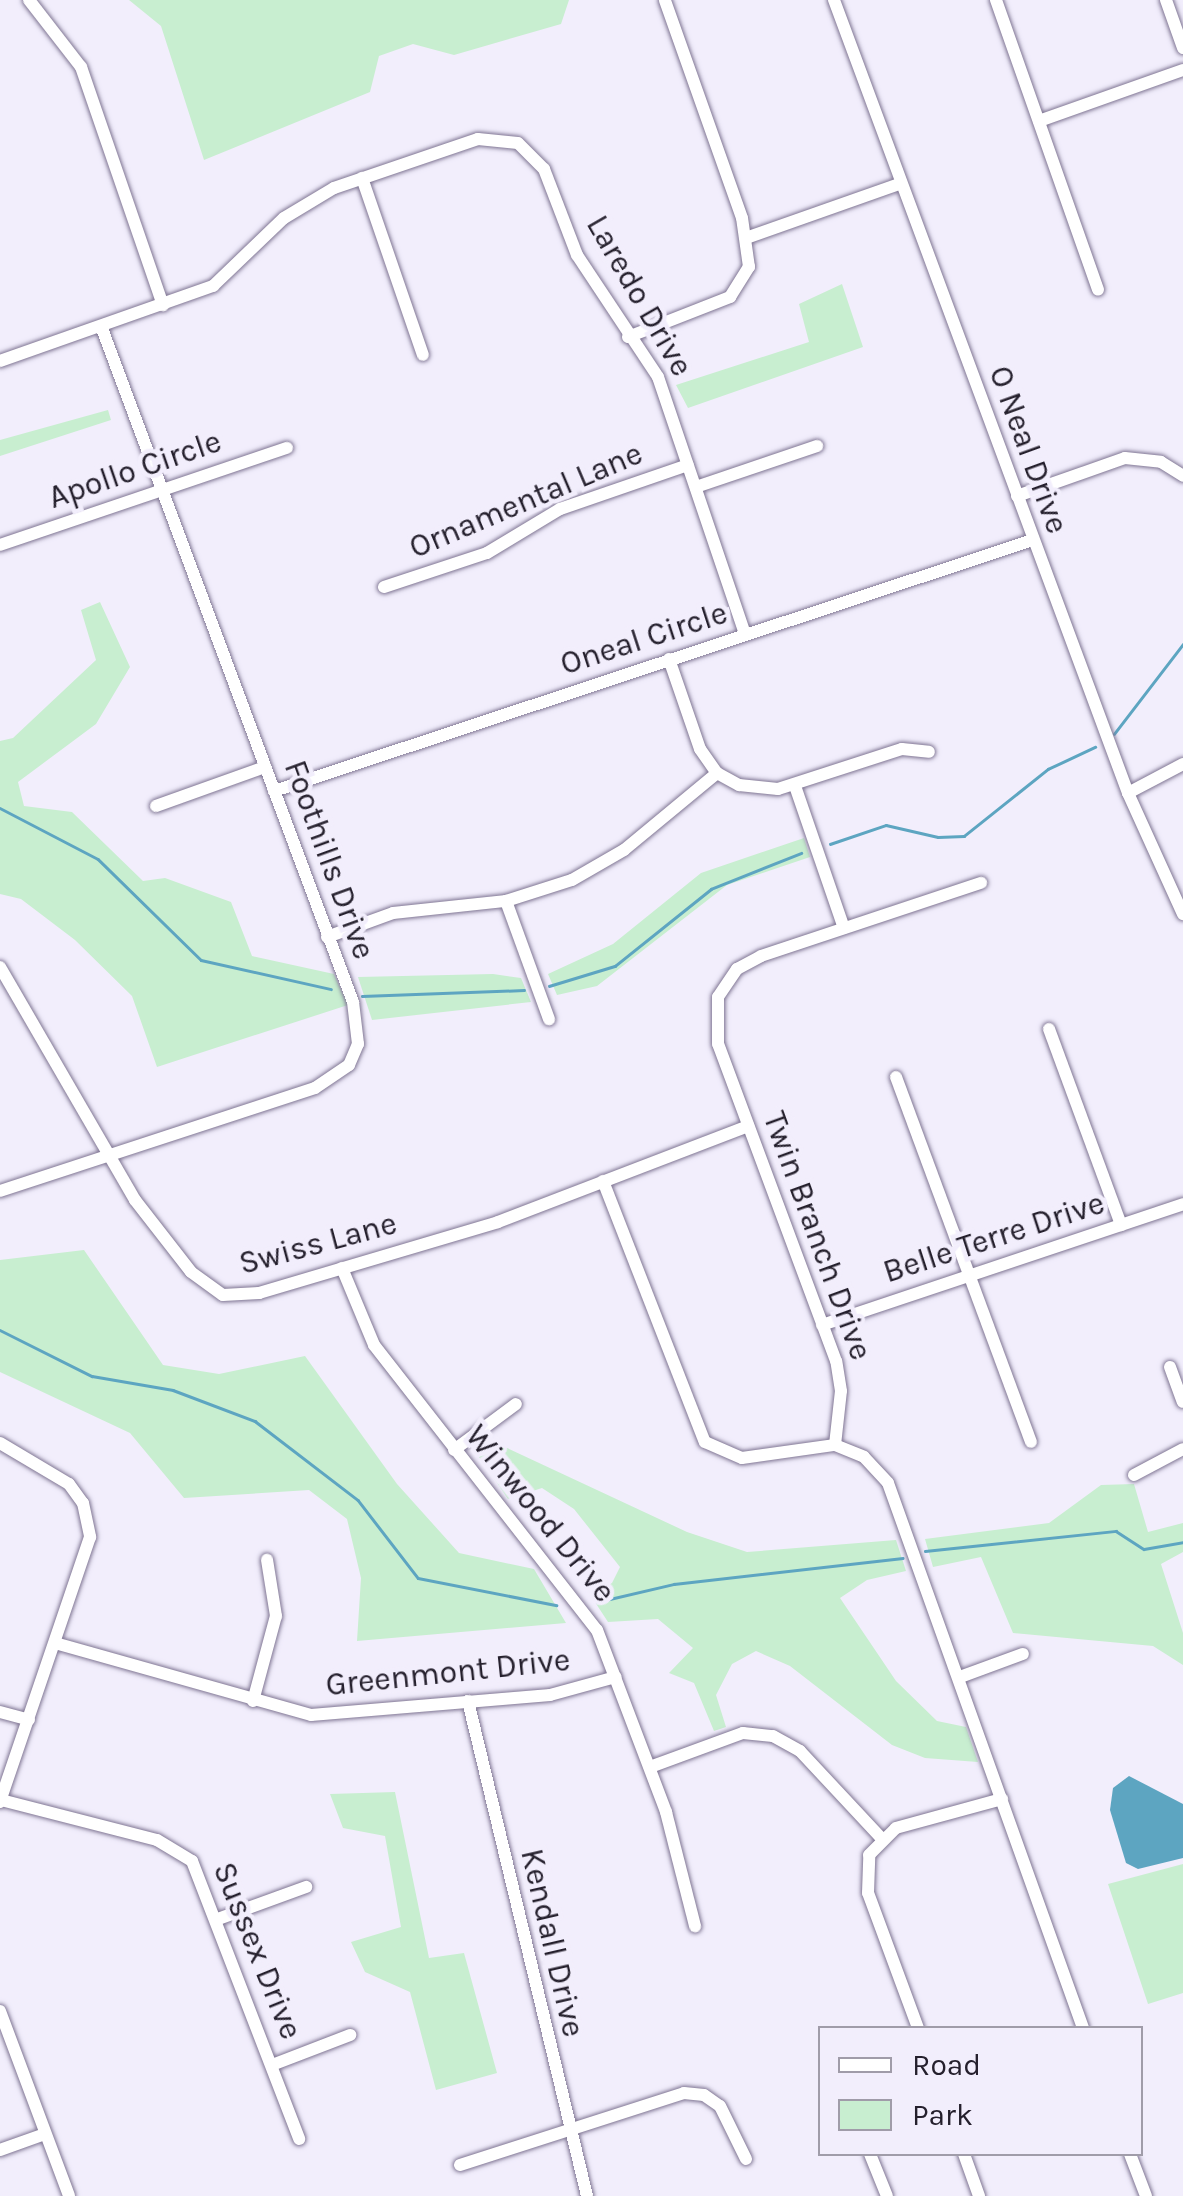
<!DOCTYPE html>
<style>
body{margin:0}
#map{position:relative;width:1183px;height:2196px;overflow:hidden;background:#f2eefc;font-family:Karla,sans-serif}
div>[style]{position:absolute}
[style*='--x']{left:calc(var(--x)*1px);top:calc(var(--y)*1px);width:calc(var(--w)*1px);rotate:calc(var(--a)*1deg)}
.green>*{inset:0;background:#c8eed0}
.water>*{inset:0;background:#5da5c1}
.stream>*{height:2.5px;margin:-1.25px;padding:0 1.25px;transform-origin:1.25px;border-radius:1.25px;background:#5da5c1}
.roads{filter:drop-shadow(0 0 2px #7f7593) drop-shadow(0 0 2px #7f7593)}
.minor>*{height:12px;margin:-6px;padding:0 6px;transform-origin:6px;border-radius:6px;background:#fff}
span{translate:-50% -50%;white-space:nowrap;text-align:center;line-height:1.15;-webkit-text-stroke:9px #f2eefc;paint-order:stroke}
.street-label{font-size:32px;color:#25202d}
.legend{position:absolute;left:818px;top:2026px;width:325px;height:130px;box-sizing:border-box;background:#f2eefc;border:2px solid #a09ca9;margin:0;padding:12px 18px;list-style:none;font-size:30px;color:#25202d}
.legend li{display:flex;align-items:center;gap:20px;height:50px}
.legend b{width:50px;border:2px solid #a09ca9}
</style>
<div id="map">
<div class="green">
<i style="clip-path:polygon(129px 0,569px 0,561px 24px,454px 55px,413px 44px,379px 56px,370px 92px,204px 160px,161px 26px)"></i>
<i style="clip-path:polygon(842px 284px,863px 347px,688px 408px,676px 385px,809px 342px,799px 304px)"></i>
<i style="clip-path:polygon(108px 410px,111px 420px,0 456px,0 440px)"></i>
<i style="clip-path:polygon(100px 602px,130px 667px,96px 724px,18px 782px,24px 806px,72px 812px,143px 881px,165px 878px,231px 902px,252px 956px,334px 974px,348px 1005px,157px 1067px,132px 996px,75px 940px,21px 899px,0 894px,0 741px,13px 738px,96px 660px,81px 610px)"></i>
<i style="clip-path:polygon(804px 838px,810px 857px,727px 885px,597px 986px,557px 995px,548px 974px,613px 944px,701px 873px)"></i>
<i style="clip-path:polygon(493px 974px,521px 978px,531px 1002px,372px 1020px,358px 977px)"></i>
<i style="clip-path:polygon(84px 1250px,163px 1365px,219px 1374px,305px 1356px,397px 1484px,459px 1553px,534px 1569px,566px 1623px,357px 1641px,361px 1578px,347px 1519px,309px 1490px,184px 1498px,130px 1433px,0 1372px,0 1260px)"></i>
<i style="clip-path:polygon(505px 1447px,687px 1532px,747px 1552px,896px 1540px,906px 1571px,867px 1580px,840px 1598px,896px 1681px,937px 1721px,966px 1727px,978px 1762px,925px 1758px,892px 1745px,790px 1666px,756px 1651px,732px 1664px,716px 1695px,726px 1727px,714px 1731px,694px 1683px,669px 1673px,693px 1648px,658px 1619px,608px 1622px,591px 1596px,612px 1583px,620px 1567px,574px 1509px,542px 1488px,508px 1499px,479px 1457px)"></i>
<i style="clip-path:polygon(1134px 1484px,1148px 1532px,1183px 1523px,1183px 1552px,1161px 1564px,1183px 1633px,1183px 1665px,1153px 1646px,1013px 1633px,981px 1557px,933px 1567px,925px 1539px,1049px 1523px,1101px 1485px)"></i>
<i style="clip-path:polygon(395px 1792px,429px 1958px,464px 1953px,497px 2073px,436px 2090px,410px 1992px,365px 1972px,351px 1942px,401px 1927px,385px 1836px,343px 1828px,330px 1794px)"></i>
<i style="clip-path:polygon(1183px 1864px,1183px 1993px,1148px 2004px,1108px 1884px)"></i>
</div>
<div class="water">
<i style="clip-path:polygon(1129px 1776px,1183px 1804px,1183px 1858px,1138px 1869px,1126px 1863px,1110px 1810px,1113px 1788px)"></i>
</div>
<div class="stream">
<i style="--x:1114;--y:734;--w:113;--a:-52.5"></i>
<i style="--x:0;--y:808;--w:110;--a:27.5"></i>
<i style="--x:98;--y:859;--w:144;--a:44.4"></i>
<i style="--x:201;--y:960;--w:133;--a:12.6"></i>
<i style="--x:830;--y:844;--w:59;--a:-18.7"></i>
<i style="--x:886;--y:825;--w:53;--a:13"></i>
<i style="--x:938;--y:837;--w:26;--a:-2"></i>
<i style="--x:964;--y:836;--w:107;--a:-38.6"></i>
<i style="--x:1048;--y:769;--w:52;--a:-25.1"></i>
<i style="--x:549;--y:986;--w:69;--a:-16.9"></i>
<i style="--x:615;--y:966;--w:123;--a:-38.7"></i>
<i style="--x:711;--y:889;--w:97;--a:-21.8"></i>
<i style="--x:362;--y:996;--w:162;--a:-2.1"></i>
<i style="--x:0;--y:1330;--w:103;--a:26.6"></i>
<i style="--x:92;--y:1376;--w:82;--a:9.8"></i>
<i style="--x:173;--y:1390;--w:88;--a:20.7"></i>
<i style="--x:255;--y:1421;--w:130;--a:37.5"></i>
<i style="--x:358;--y:1500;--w:98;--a:52.4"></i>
<i style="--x:418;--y:1578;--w:141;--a:11.1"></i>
<i style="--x:925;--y:1551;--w:192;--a:-6"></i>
<i style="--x:1116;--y:1531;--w:33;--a:33"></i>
<i style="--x:1144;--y:1549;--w:40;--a:-10"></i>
<i style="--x:597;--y:1602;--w:79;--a:-13.2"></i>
<i style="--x:674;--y:1584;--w:230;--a:-6.5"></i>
</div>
<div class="roads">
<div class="minor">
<i style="--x:29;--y:0;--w:85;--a:52.2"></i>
<i style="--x:81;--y:67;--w:252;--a:71"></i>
<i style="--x:834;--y:0;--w:846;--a:69.66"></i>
<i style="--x:1128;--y:793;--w:133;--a:65.6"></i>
<i style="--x:996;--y:0;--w:307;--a:70.6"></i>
<i style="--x:1166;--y:0;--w:51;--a:70.5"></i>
<i style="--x:1039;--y:121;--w:153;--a:-19.5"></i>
<i style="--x:362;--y:178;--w:187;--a:71"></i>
<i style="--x:746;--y:238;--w:162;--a:-19.4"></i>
<i style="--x:628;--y:337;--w:110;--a:-21.4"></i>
<i style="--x:730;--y:297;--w:36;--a:-58"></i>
<i style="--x:749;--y:267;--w:49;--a:-98.1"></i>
<i style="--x:742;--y:218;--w:231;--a:-109.5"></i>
<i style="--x:0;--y:361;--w:226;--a:-19.4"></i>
<i style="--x:213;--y:286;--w:98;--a:-43.8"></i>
<i style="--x:284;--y:218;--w:58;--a:-31"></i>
<i style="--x:334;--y:188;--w:152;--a:-18.8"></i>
<i style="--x:478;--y:139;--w:40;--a:5.7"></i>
<i style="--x:518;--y:143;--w:37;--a:45"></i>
<i style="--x:544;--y:169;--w:92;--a:69"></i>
<i style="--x:577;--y:255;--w:146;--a:56.4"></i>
<i style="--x:658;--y:377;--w:271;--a:71.3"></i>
<i style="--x:696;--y:487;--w:128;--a:-18.7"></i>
<i style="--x:1017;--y:496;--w:114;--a:-19.4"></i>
<i style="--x:1125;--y:458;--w:36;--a:6"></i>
<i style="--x:1161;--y:462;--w:26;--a:32"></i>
<i style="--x:0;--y:545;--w:303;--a:-18.7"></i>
<i style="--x:384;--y:587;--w:108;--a:-18.3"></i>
<i style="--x:487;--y:553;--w:85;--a:-31.1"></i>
<i style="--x:560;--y:509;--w:135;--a:-19"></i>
<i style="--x:669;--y:659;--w:95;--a:71"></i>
<i style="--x:700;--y:749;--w:29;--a:55"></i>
<i style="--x:717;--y:773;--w:25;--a:29"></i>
<i style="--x:739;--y:785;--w:39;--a:6"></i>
<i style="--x:778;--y:789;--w:130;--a:-17.9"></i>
<i style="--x:902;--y:749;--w:27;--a:6"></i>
<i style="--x:795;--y:786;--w:150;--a:71"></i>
<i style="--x:274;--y:791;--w:799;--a:-18.3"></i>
<i style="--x:1128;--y:793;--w:62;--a:-27.8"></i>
<i style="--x:156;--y:806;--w:116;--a:-19.7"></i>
<i style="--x:506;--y:901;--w:126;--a:70"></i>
<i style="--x:327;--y:937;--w:70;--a:-20"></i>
<i style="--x:393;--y:913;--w:114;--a:-6.1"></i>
<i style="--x:506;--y:901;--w:69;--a:-17.7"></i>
<i style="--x:572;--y:880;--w:60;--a:-30"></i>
<i style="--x:624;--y:850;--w:121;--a:-39.6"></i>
<i style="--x:0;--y:967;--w:269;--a:59.9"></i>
<i style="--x:135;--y:1200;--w:91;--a:52.1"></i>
<i style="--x:191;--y:1272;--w:39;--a:36"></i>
<i style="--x:223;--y:1295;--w:36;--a:-3"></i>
<i style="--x:259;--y:1293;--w:249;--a:-16.5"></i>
<i style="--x:498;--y:1222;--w:268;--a:-21"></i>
<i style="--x:1049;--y:1029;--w:209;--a:69.8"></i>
<i style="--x:896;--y:1077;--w:389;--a:69.7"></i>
<i style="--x:603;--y:1181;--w:280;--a:68.7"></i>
<i style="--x:705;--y:1442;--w:40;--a:23.4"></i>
<i style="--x:742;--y:1458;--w:94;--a:-8"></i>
<i style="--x:835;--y:1445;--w:31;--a:22"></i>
<i style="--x:864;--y:1457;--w:35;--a:47"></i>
<i style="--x:888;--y:1483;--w:579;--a:70.31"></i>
<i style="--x:0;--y:1191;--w:331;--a:-18.1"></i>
<i style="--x:315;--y:1088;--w:41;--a:-34.1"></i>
<i style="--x:349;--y:1065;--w:23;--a:-67"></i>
<i style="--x:358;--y:1044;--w:42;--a:-96.8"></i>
<i style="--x:353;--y:1002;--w:721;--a:-110.44"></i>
<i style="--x:342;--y:1268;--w:83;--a:67.4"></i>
<i style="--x:374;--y:1345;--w:362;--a:52"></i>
<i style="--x:597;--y:1630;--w:195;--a:69.2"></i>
<i style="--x:666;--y:1812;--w:118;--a:75.7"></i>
<i style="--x:822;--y:1325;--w:381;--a:-18.5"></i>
<i style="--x:1170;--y:1367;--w:37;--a:70"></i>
<i style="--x:0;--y:1443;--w:80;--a:30.7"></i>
<i style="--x:69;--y:1484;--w:24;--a:54"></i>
<i style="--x:83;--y:1503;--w:35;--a:78"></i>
<i style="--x:90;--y:1537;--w:280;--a:108.8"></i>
<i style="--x:835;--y:1445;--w:54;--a:-83.7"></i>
<i style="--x:841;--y:1391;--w:30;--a:-99"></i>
<i style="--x:836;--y:1361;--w:338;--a:-110.4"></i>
<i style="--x:718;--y:1044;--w:47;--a:-90"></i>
<i style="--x:718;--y:997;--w:34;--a:-56"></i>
<i style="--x:737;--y:969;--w:27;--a:-28"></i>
<i style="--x:761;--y:956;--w:232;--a:-18.4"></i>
<i style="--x:454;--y:1450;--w:77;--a:-36.6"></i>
<i style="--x:1134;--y:1475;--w:55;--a:-28"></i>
<i style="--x:55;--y:1643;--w:266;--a:15.7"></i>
<i style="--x:311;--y:1715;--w:240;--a:-4.8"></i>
<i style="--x:550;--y:1695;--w:68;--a:-15.3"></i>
<i style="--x:960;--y:1677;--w:67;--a:-20.1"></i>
<i style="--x:253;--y:1701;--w:88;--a:-74.9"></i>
<i style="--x:276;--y:1616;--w:57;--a:-99.1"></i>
<i style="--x:468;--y:1701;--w:509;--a:76.48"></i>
<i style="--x:0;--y:1712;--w:30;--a:15"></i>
<i style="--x:650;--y:1767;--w:99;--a:-20.1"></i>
<i style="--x:743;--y:1733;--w:30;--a:6"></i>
<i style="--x:773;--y:1736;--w:31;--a:29"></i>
<i style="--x:800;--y:1751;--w:119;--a:47"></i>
<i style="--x:1;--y:1800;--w:161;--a:14.4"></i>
<i style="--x:157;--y:1840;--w:41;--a:31"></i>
<i style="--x:192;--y:1861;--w:298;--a:68.9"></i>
<i style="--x:218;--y:1919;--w:94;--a:-20"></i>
<i style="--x:0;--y:2011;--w:197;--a:69.5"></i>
<i style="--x:918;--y:2028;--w:144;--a:-110.3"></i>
<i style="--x:868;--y:1893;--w:38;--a:-88"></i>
<i style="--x:869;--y:1855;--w:38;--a:-45"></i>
<i style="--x:896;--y:1828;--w:110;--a:-15.3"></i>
<i style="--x:272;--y:2065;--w:84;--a:-21"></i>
<i style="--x:0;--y:2150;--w:48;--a:-19.6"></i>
<i style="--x:870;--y:2154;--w:45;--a:68"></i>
<i style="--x:964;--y:2154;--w:45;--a:70.3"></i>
<i style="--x:1130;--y:2154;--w:45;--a:69.1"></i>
<i style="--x:460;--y:2165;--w:235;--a:-17.8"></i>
<i style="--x:684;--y:2093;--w:20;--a:6"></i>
<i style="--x:704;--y:2095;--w:19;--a:35"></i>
<i style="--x:720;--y:2106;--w:59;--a:63.9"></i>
</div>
</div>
<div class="street-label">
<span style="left:639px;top:296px;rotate:60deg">Laredo Drive</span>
<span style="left:1028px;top:450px;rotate:70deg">O Neal Drive</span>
<span style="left:135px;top:470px;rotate:-19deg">Apollo Circle</span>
<span style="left:526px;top:501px;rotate:-23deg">Ornamental Lane</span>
<span style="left:644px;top:639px;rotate:-18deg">Oneal Circle</span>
<span style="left:329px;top:860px;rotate:70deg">Foothills Drive</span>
<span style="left:817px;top:1236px;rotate:70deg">Twin Branch Drive</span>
<span style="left:994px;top:1238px;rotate:-18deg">Belle Terre Drive</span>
<span style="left:318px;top:1244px;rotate:-15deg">Swiss Lane</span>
<span style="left:540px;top:1514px;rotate:51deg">Winwood Drive</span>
<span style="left:448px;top:1673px;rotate:-6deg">Greenmont Drive</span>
<span style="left:552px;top:1943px;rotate:77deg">Kendall Drive</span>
<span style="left:257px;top:1951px;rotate:68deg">Sussex Drive</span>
</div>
<ul class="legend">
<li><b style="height:12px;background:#fff"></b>Road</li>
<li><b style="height:28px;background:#c8eed0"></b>Park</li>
</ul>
</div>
